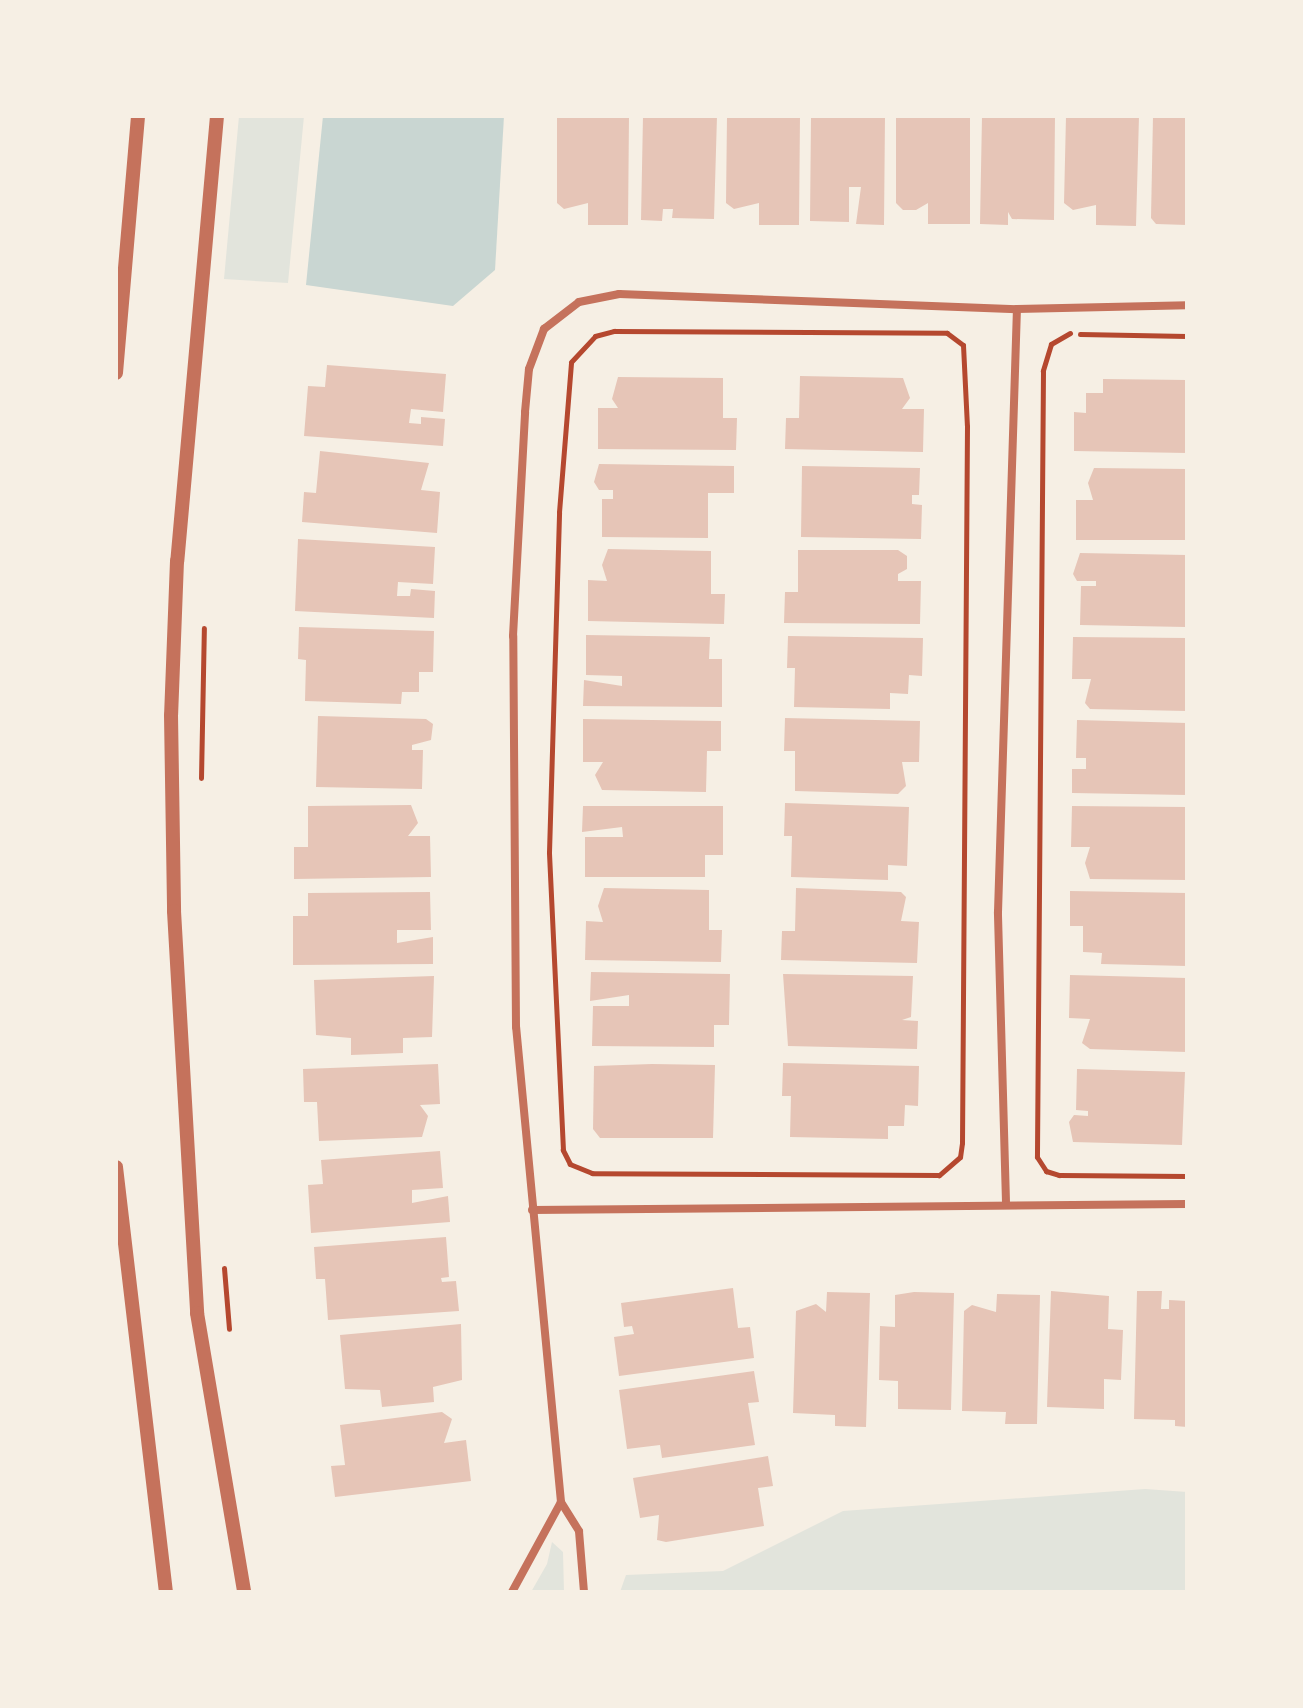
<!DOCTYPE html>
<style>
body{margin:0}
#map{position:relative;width:1303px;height:1708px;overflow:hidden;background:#f6efe4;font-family:Arial,sans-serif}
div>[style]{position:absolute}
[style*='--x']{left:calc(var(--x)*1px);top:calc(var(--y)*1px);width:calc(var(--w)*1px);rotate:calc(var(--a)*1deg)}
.green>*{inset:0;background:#e2e4dc}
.water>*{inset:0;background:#c9d6d2}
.building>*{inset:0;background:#e6c5b7}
.path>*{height:5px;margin:-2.5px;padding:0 2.5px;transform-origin:2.5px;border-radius:2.5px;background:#b5482f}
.minor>*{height:8px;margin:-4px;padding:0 4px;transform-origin:4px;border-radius:4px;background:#c5725c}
.tertiary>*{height:14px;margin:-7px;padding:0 7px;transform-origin:7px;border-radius:7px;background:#c5725c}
span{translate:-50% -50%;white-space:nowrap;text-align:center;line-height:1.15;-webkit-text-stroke:8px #f6efe4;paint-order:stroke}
.frame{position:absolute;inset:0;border:118px solid #f6efe4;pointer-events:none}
</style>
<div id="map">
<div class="green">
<i style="clip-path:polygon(239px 116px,304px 116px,288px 283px,224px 279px)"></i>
<i style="clip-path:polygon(1145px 1489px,1187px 1492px,1187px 1592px,620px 1592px,626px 1575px,723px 1571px,843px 1511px)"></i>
<i style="clip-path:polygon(552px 1542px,563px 1552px,564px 1592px,531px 1592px,547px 1564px)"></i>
</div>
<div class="water">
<i style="clip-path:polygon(323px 116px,504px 116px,495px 270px,453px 306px,306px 285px)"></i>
</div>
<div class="building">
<i style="clip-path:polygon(557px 116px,629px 116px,628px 225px,588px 225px,588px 203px,564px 209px,557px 203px)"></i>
<i style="clip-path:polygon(643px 116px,717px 116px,714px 219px,672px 218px,673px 209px,663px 209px,662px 221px,641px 220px)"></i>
<i style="clip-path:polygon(727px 116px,800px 116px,799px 225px,759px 225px,759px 203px,734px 209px,726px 203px)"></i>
<i style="clip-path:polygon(811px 116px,885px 116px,884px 225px,856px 224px,861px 187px,849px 187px,849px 222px,810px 221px)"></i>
<i style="clip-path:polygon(896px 116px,970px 116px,970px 224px,928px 224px,928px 203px,916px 210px,903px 210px,896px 203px)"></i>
<i style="clip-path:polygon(982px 116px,1055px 116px,1054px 220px,1012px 219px,1008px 212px,1008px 225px,980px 224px)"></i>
<i style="clip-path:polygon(1066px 116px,1139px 116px,1136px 226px,1096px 225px,1096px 205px,1073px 210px,1064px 203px)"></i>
<i style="clip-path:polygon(1153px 116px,1187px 116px,1187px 225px,1156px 224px,1151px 218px)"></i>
<i style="clip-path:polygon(327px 365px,446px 374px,443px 412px,411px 409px,409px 423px,421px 424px,421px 417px,445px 419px,443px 446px,304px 436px,308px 386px,325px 387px)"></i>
<i style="clip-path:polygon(800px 376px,903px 378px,910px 398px,902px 409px,924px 409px,923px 452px,785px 449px,786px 418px,799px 418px)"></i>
<i style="clip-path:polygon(618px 377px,723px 378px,723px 418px,737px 418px,736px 450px,598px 449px,598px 408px,618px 408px,612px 399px)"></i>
<i style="clip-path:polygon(1103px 379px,1187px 380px,1187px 453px,1074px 451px,1074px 412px,1086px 413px,1086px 393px,1103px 393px)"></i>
<i style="clip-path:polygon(320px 451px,429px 463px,421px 490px,440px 492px,437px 533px,302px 522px,304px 492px,316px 493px)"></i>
<i style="clip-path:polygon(599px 464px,734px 466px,734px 493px,708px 493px,708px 538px,602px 537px,602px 499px,613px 499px,613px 490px,599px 490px,594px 482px)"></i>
<i style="clip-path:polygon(802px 466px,920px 468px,919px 495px,912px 495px,912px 504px,922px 505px,921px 539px,801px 537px)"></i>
<i style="clip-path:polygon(1094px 468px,1187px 469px,1187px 540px,1076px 540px,1076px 500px,1093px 500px,1088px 483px)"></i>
<i style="clip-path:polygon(298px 539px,435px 547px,433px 584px,398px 582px,397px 596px,410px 596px,411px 589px,435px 591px,434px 618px,295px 611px)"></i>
<i style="clip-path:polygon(608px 549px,711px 551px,711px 594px,725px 594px,724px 624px,588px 621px,588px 580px,607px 581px,602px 565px)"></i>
<i style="clip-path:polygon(798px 550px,898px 550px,907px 556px,907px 569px,898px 574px,898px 581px,921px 581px,920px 624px,784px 623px,785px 592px,798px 592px)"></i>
<i style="clip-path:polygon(1080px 553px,1187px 555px,1186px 627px,1080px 625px,1081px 586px,1096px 586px,1096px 581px,1077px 581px,1073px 574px)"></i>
<i style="clip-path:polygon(299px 627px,434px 631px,433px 672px,419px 672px,419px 692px,402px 692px,401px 704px,305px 701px,306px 660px,298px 659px)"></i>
<i style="clip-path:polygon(586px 635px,710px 637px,709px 659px,722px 659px,722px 707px,583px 706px,584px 680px,622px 686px,622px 676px,586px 675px)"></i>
<i style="clip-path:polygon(788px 636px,923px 638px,922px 676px,909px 675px,908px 694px,890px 693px,890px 709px,794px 707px,795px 668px,787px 668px)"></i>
<i style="clip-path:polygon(1073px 637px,1187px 638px,1187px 711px,1090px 709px,1085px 703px,1091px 679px,1072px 679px)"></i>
<i style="clip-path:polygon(318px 716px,426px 719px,433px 724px,431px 740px,412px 745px,412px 750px,423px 750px,422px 789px,316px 787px)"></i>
<i style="clip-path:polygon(785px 718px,920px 721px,919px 762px,902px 762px,906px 786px,898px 794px,795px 791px,795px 751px,784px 751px)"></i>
<i style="clip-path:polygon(583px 719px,721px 721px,721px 751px,707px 751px,706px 792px,602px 790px,595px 775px,603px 762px,583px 762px)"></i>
<i style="clip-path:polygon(1077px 720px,1187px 723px,1187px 795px,1072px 793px,1072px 769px,1086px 769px,1086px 758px,1076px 758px)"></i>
<i style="clip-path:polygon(785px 803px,909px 807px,907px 866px,888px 865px,888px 880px,791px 877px,792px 836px,784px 836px)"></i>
<i style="clip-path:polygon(411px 805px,418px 823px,408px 836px,430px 836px,431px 877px,294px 879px,294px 847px,308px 847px,308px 806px)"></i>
<i style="clip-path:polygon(583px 806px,723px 806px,723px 855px,705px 855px,705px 877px,585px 877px,585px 837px,623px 837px,622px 827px,582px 832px)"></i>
<i style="clip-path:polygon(1072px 806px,1187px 807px,1187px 880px,1090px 879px,1085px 863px,1090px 847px,1071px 847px)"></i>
<i style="clip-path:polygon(604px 888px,709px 890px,709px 930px,722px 930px,721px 962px,585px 960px,586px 921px,603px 922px,598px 906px)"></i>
<i style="clip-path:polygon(796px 888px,901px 892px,906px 897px,901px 921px,919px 922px,917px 963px,781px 960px,782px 931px,795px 931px)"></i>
<i style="clip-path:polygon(1070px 891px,1187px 893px,1187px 966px,1101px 964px,1102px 953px,1083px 952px,1083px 926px,1070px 926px)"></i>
<i style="clip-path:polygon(430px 892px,431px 930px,397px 930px,397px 943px,433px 937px,433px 964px,293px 965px,293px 916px,308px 916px,308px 893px)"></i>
<i style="clip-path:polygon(591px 972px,730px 974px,729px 1025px,714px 1025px,714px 1047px,592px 1046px,593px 1006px,629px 1006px,629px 995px,590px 1001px)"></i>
<i style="clip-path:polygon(783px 974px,913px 976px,911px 1017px,902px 1020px,918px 1021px,917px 1049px,788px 1046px)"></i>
<i style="clip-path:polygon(1070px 975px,1187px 978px,1187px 1052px,1090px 1049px,1082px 1043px,1090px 1019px,1069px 1018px)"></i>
<i style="clip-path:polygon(434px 976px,432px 1037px,403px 1038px,403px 1053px,351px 1055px,351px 1038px,316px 1035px,314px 980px)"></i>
<i style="clip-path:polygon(783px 1063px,919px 1066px,918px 1106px,905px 1105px,904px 1126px,888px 1126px,888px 1139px,790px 1137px,791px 1096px,782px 1096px)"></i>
<i style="clip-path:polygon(438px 1064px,440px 1104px,420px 1105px,428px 1116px,422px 1137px,319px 1141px,317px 1102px,304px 1102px,303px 1069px)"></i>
<i style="clip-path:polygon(652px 1064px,715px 1065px,713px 1138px,600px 1138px,593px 1129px,594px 1066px)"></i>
<i style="clip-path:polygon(1077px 1069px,1185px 1072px,1182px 1145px,1073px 1142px,1069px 1122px,1074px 1115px,1088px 1116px,1088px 1111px,1076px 1110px)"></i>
<i style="clip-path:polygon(440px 1151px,443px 1188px,412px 1190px,412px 1203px,448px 1196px,450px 1222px,311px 1233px,308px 1185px,323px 1184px,321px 1160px)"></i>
<i style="clip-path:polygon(446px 1237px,449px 1277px,441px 1278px,442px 1282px,456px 1281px,459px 1311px,328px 1320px,325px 1279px,316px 1279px,314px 1247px)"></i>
<i style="clip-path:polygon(733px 1288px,738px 1328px,750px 1327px,754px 1358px,619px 1376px,614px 1337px,634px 1334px,632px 1326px,624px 1327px,621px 1303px)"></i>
<i style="clip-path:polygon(1051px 1291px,1109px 1296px,1108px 1329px,1123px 1330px,1121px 1380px,1104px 1379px,1104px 1409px,1047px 1407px)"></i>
<i style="clip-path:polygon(1137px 1291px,1162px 1291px,1161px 1309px,1169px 1309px,1169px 1300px,1187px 1301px,1187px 1427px,1175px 1426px,1175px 1420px,1134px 1419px)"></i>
<i style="clip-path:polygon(827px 1292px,870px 1293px,866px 1427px,835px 1426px,835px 1415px,793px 1413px,796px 1311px,816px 1304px,826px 1312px)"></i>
<i style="clip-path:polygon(914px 1292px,954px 1293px,951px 1410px,898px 1409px,898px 1381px,879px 1380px,880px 1326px,895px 1327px,895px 1295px)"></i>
<i style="clip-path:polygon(997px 1294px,1040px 1295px,1037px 1424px,1005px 1424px,1006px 1412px,962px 1411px,964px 1311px,972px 1305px,996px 1312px)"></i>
<i style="clip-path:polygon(461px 1324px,462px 1380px,433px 1387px,434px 1402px,382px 1407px,380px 1390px,345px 1389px,340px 1335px)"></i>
<i style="clip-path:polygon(754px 1371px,759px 1402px,748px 1403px,755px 1445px,662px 1458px,660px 1445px,627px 1449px,619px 1390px)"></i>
<i style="clip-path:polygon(442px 1412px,452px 1419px,444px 1443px,466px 1440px,471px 1481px,335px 1497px,331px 1466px,345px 1465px,340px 1425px)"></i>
<i style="clip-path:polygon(768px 1456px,773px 1486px,758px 1488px,764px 1526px,666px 1542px,657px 1540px,659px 1515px,640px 1518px,633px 1478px)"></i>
</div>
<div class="path">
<i style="--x:614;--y:331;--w:333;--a:0.3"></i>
<i style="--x:947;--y:333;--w:20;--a:37"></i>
<i style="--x:963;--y:345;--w:81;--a:87.2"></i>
<i style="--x:967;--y:426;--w:717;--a:90.4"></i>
<i style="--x:962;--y:1143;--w:14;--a:98"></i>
<i style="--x:960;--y:1157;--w:28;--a:139"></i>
<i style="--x:939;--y:1175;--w:347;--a:-179.7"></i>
<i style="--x:592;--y:1173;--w:24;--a:-158"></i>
<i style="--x:570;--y:1164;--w:16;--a:-117"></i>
<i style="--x:563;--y:1150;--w:298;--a:-92.7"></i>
<i style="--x:549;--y:852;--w:340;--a:-88.3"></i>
<i style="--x:559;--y:512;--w:150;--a:-85.4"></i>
<i style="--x:571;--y:362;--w:35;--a:-47"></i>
<i style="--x:595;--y:336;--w:20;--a:-15"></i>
<i style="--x:1070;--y:333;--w:22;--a:150"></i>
<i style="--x:1051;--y:344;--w:28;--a:107"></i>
<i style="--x:1043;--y:371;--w:786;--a:90.44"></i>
<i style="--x:1037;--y:1157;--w:17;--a:57"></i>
<i style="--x:1046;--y:1171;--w:14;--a:17"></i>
<i style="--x:1059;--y:1175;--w:128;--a:0.4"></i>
<i style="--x:1080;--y:334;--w:107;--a:1.1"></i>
<i style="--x:201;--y:778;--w:150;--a:-88.9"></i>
<i style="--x:224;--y:1268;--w:61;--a:85.3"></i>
</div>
<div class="minor">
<i style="--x:1006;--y:1202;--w:290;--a:-91.6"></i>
<i style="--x:998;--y:912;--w:603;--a:-88.2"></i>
<i style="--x:532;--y:1210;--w:655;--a:-0.52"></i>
<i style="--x:512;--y:1592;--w:102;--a:-61.4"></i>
<i style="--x:584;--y:1592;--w:61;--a:-94.7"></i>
<i style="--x:579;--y:1531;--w:34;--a:-122"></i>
<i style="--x:561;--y:1502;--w:477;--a:-95.4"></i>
<i style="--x:516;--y:1027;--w:391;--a:-90.4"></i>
<i style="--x:513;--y:636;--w:224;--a:-86.9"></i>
<i style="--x:525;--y:412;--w:43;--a:-84.7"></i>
<i style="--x:529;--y:369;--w:43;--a:-69.4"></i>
<i style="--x:544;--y:329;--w:44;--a:-37.6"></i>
<i style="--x:579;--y:302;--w:41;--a:-11.3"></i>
<i style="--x:619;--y:294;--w:398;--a:2.2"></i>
<i style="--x:1017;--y:309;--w:170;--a:-1.3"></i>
</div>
<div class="tertiary">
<i style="--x:217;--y:116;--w:447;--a:95.1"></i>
<i style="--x:177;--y:561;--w:154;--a:92.2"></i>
<i style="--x:171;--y:715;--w:196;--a:89.1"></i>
<i style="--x:174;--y:911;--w:403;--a:86.7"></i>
<i style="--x:197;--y:1313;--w:283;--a:80.4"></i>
<i style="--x:116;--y:373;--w:258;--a:-85.1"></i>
<i style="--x:116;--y:1167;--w:428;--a:83.3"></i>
</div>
<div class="frame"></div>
</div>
